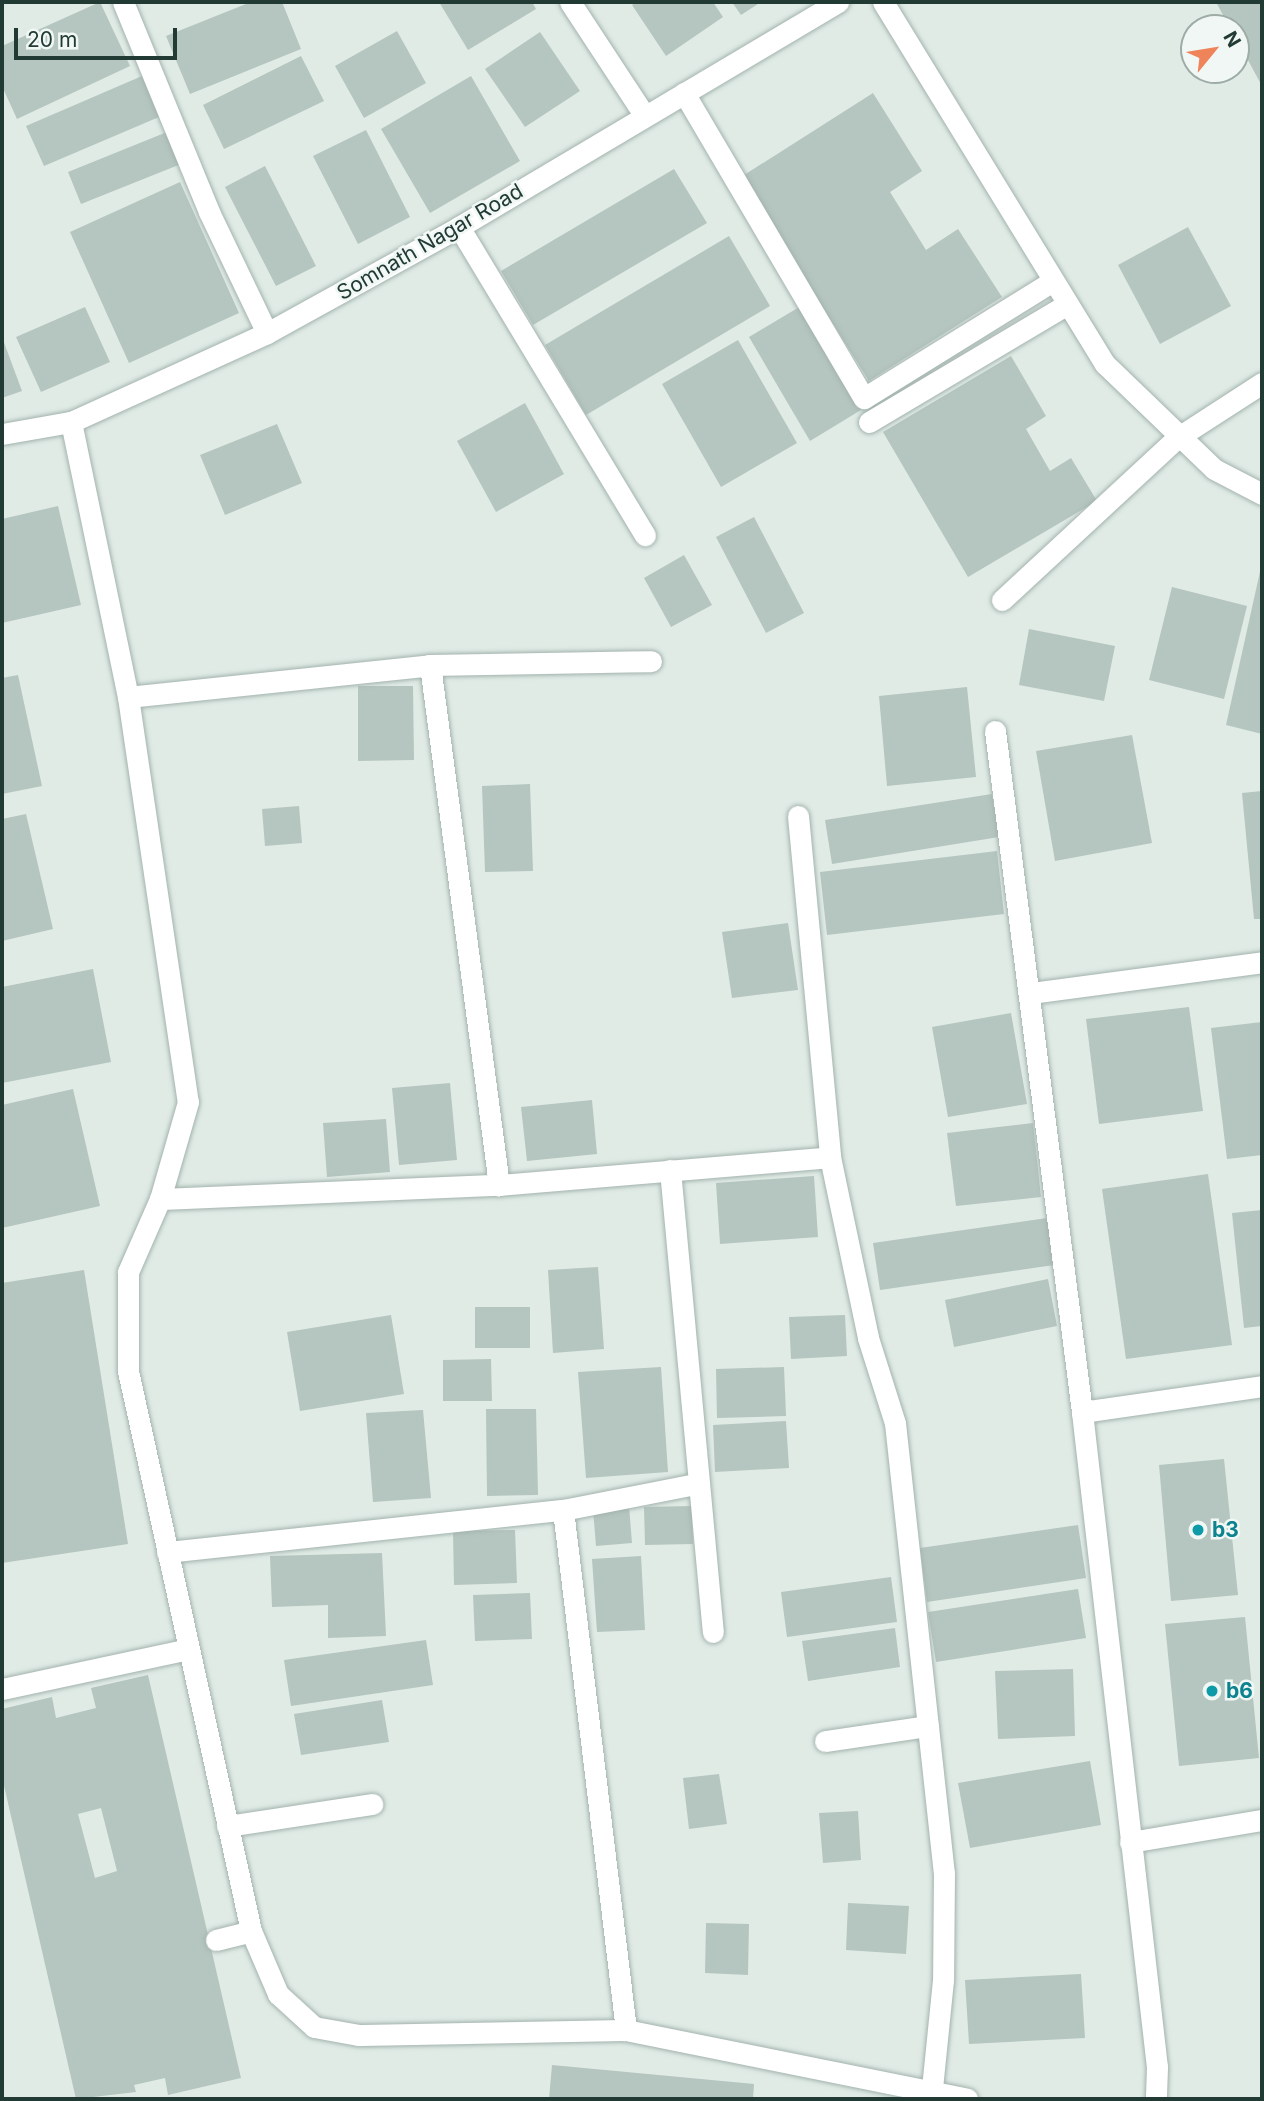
<!DOCTYPE html>
<style>
body{margin:0}
#map{position:relative;width:1264px;height:2101px;overflow:hidden;background:#e0ebe6;font-family:Inter,sans-serif}
div>[style]{position:absolute}
[style*='--x']{left:calc(var(--x)*1px);top:calc(var(--y)*1px);width:calc(var(--w)*1px);rotate:calc(var(--a)*1deg)}
.building>*{inset:0;background:#b5c5bf}
.roads{filter:drop-shadow(0 0 2px #a3b3ad) drop-shadow(0 0 2px #a3b3ad)}
.service>*{height:21px;margin:-10.5px;padding:0 10.5px;transform-origin:10.5px;border-radius:10.5px;background:#fff}
.minor>*{height:21px;margin:-10.5px;padding:0 10.5px;transform-origin:10.5px;border-radius:10.5px;background:#fff}
.tertiary>*{height:21px;margin:-10.5px;padding:0 10.5px;transform-origin:10.5px;border-radius:10.5px;background:#fff}
.dots>*{width:19px;height:19px;translate:-50% -50%;box-sizing:border-box;border:4px solid #f0f7f4;border-radius:50%}
span{translate:-50% -50%;white-space:nowrap;text-align:center;line-height:1.15;-webkit-text-stroke:5px #f0f7f4;paint-order:stroke}
.street-label{font-size:21px;color:#213b34}
.culture-label{font-size:21px;color:#0d838f;font-weight:700}
.left{translate:0 -50%;text-align:left}
.frame{position:absolute;inset:0;border:4px solid #213b34;pointer-events:none}
.north{position:absolute;left:1180px;top:14px;width:70px;height:70px;box-sizing:border-box;background:#f0f7f4;border:2px solid #9daca7;border-radius:50%;rotate:60deg;font-size:19px;font-weight:700;line-height:28px;text-align:center;color:#213b34}
.north::after{content:'';display:block;margin:auto;width:24px;height:32px;background:#ef835a;clip-path:polygon(50% 0,100% 100%,50% 72%,0 100%)}
.scale{position:absolute;left:14px;top:28px;width:163px;height:32px;box-sizing:border-box;border:4px solid #213b34;border-top:0;padding-left:9px;font-size:21px;line-height:24px;white-space:nowrap;color:#213b34;-webkit-text-stroke:5px #f0f7f4;paint-order:stroke}
</style>
<div id="map">
<div class="building">
<i style="clip-path:polygon(100px 2px,130px 66px,17px 119px,2px 86px,2px 46px)"></i>
<i style="clip-path:polygon(251px 2px,282px 2px,301px 49px,190px 94px,166px 36px)"></i>
<i style="clip-path:polygon(439px 2px,532px 2px,536px 9px,468px 50px)"></i>
<i style="clip-path:polygon(637px 2px,713px 2px,723px 17px,666px 56px,632px 5px)"></i>
<i style="clip-path:polygon(732px 2px,761px 2px,741px 15px)"></i>
<i style="clip-path:polygon(1216px 2px,1262px 2px,1262px 86px,1236px 38px,1236px 28px,1230px 28px)"></i>
<i style="clip-path:polygon(397px 31px,426px 83px,364px 118px,335px 66px)"></i>
<i style="clip-path:polygon(540px 32px,580px 91px,525px 127px,485px 69px)"></i>
<i style="clip-path:polygon(301px 56px,324px 101px,224px 149px,203px 105px)"></i>
<i style="clip-path:polygon(142px 76px,159px 117px,44px 166px,26px 126px)"></i>
<i style="clip-path:polygon(471px 76px,520px 161px,430px 213px,381px 129px)"></i>
<i style="clip-path:polygon(873px 93px,922px 171px,890px 192px,926px 250px,958px 229px,1002px 297px,869px 381px,741px 177px)"></i>
<i style="clip-path:polygon(366px 130px,410px 217px,358px 244px,313px 156px)"></i>
<i style="clip-path:polygon(167px 132px,181px 164px,81px 204px,68px 172px)"></i>
<i style="clip-path:polygon(265px 166px,316px 266px,276px 286px,225px 187px)"></i>
<i style="clip-path:polygon(674px 169px,707px 223px,533px 325px,501px 271px)"></i>
<i style="clip-path:polygon(180px 182px,239px 313px,129px 363px,70px 232px)"></i>
<i style="clip-path:polygon(1188px 227px,1231px 306px,1160px 344px,1118px 265px)"></i>
<i style="clip-path:polygon(729px 236px,770px 306px,586px 415px,545px 345px)"></i>
<i style="clip-path:polygon(801px 306px,861px 410px,810px 441px,749px 337px)"></i>
<i style="clip-path:polygon(85px 307px,110px 362px,41px 392px,16px 337px)"></i>
<i style="clip-path:polygon(2px 337px,22px 391px,2px 398px)"></i>
<i style="clip-path:polygon(738px 340px,797px 443px,721px 487px,662px 384px)"></i>
<i style="clip-path:polygon(1011px 356px,1046px 416px,1026px 429px,1050px 471px,1071px 458px,1097px 501px,968px 577px,883px 432px)"></i>
<i style="clip-path:polygon(525px 403px,564px 474px,496px 512px,457px 441px)"></i>
<i style="clip-path:polygon(277px 424px,302px 483px,225px 515px,200px 455px)"></i>
<i style="clip-path:polygon(58px 506px,81px 605px,2px 623px,2px 519px)"></i>
<i style="clip-path:polygon(754px 517px,804px 613px,766px 633px,716px 537px)"></i>
<i style="clip-path:polygon(684px 555px,712px 605px,671px 627px,644px 578px)"></i>
<i style="clip-path:polygon(1261px 567px,1262px 567px,1262px 734px,1226px 725px)"></i>
<i style="clip-path:polygon(1172px 587px,1247px 606px,1224px 699px,1149px 680px)"></i>
<i style="clip-path:polygon(1029px 629px,1115px 646px,1104px 701px,1019px 685px)"></i>
<i style="clip-path:polygon(18px 675px,42px 786px,2px 794px,2px 678px)"></i>
<i style="clip-path:polygon(358px 686px,413px 686px,414px 760px,358px 761px)"></i>
<i style="clip-path:polygon(967px 687px,976px 777px,887px 786px,879px 696px)"></i>
<i style="clip-path:polygon(1132px 735px,1152px 843px,1055px 861px,1036px 751px)"></i>
<i style="clip-path:polygon(530px 784px,533px 871px,485px 872px,482px 786px)"></i>
<i style="clip-path:polygon(1262px 791px,1262px 919px,1254px 919px,1242px 793px)"></i>
<i style="clip-path:polygon(992px 794px,999px 837px,832px 864px,825px 820px)"></i>
<i style="clip-path:polygon(299px 806px,302px 843px,265px 846px,262px 809px)"></i>
<i style="clip-path:polygon(26px 814px,53px 929px,2px 941px,2px 819px)"></i>
<i style="clip-path:polygon(997px 851px,1004px 914px,827px 935px,820px 872px)"></i>
<i style="clip-path:polygon(788px 923px,798px 990px,732px 998px,722px 932px)"></i>
<i style="clip-path:polygon(93px 969px,111px 1062px,2px 1083px,2px 987px)"></i>
<i style="clip-path:polygon(1189px 1007px,1203px 1111px,1099px 1124px,1086px 1019px)"></i>
<i style="clip-path:polygon(1011px 1013px,1027px 1104px,948px 1117px,932px 1027px)"></i>
<i style="clip-path:polygon(1262px 1022px,1262px 1155px,1227px 1159px,1211px 1028px)"></i>
<i style="clip-path:polygon(450px 1083px,457px 1160px,399px 1165px,392px 1088px)"></i>
<i style="clip-path:polygon(73px 1089px,100px 1206px,2px 1228px,2px 1105px)"></i>
<i style="clip-path:polygon(592px 1100px,597px 1154px,527px 1161px,521px 1107px)"></i>
<i style="clip-path:polygon(386px 1119px,390px 1172px,327px 1177px,323px 1123px)"></i>
<i style="clip-path:polygon(1033px 1123px,1041px 1197px,956px 1206px,947px 1133px)"></i>
<i style="clip-path:polygon(1208px 1174px,1232px 1345px,1126px 1359px,1102px 1189px)"></i>
<i style="clip-path:polygon(814px 1176px,818px 1237px,720px 1244px,716px 1183px)"></i>
<i style="clip-path:polygon(1262px 1210px,1262px 1326px,1244px 1328px,1232px 1213px)"></i>
<i style="clip-path:polygon(1047px 1218px,1054px 1265px,880px 1290px,873px 1243px)"></i>
<i style="clip-path:polygon(598px 1267px,604px 1349px,553px 1353px,548px 1270px)"></i>
<i style="clip-path:polygon(84px 1270px,128px 1544px,2px 1563px,2px 1283px)"></i>
<i style="clip-path:polygon(1048px 1279px,1057px 1326px,954px 1347px,945px 1300px)"></i>
<i style="clip-path:polygon(475px 1307px,530px 1307px,530px 1348px,475px 1348px)"></i>
<i style="clip-path:polygon(391px 1315px,404px 1394px,300px 1411px,287px 1332px)"></i>
<i style="clip-path:polygon(845px 1315px,847px 1356px,791px 1359px,789px 1317px)"></i>
<i style="clip-path:polygon(491px 1359px,492px 1401px,443px 1401px,443px 1360px)"></i>
<i style="clip-path:polygon(661px 1367px,668px 1472px,586px 1478px,578px 1372px)"></i>
<i style="clip-path:polygon(784px 1367px,786px 1416px,717px 1418px,716px 1369px)"></i>
<i style="clip-path:polygon(486px 1409px,536px 1409px,538px 1495px,487px 1496px)"></i>
<i style="clip-path:polygon(423px 1410px,431px 1498px,373px 1502px,366px 1413px)"></i>
<i style="clip-path:polygon(786px 1421px,789px 1468px,715px 1472px,713px 1425px)"></i>
<i style="clip-path:polygon(1224px 1459px,1238px 1595px,1171px 1601px,1159px 1465px)"></i>
<i style="clip-path:polygon(629px 1506px,632px 1543px,596px 1546px,593px 1509px)"></i>
<i style="clip-path:polygon(692px 1506px,693px 1544px,645px 1545px,644px 1507px)"></i>
<i style="clip-path:polygon(1078px 1525px,1086px 1578px,927px 1602px,920px 1548px)"></i>
<i style="clip-path:polygon(515px 1530px,517px 1583px,454px 1585px,453px 1531px)"></i>
<i style="clip-path:polygon(382px 1553px,386px 1636px,328px 1638px,328px 1605px,272px 1607px,270px 1556px)"></i>
<i style="clip-path:polygon(641px 1556px,645px 1630px,597px 1632px,592px 1559px)"></i>
<i style="clip-path:polygon(891px 1577px,897px 1622px,787px 1637px,781px 1592px)"></i>
<i style="clip-path:polygon(1078px 1589px,1086px 1638px,936px 1662px,928px 1612px)"></i>
<i style="clip-path:polygon(530px 1593px,532px 1639px,475px 1641px,473px 1595px)"></i>
<i style="clip-path:polygon(1245px 1617px,1259px 1758px,1179px 1766px,1165px 1624px)"></i>
<i style="clip-path:polygon(895px 1628px,900px 1667px,808px 1681px,802px 1641px)"></i>
<i style="clip-path:polygon(426px 1640px,433px 1685px,291px 1706px,284px 1660px)"></i>
<i style="clip-path:polygon(1073px 1669px,1075px 1736px,998px 1739px,995px 1671px)"></i>
<i style="clip-path:polygon(evenodd,148px 1675px,241px 2078px,168px 2095px,165px 2078px,134px 2085px,136px 2092px,76px 2099px,2px 1777px,2px 1709px,52px 1697px,56px 1718px,96px 1708px,91px 1688px,148px 1675px,101px 1808px,117px 1871px,95px 1878px,78px 1814px,101px 1808px)"></i>
<i style="clip-path:polygon(382px 1700px,389px 1742px,301px 1755px,294px 1714px)"></i>
<i style="clip-path:polygon(1090px 1761px,1101px 1825px,970px 1848px,958px 1783px)"></i>
<i style="clip-path:polygon(719px 1774px,727px 1824px,689px 1829px,683px 1778px)"></i>
<i style="clip-path:polygon(858px 1811px,861px 1860px,823px 1863px,819px 1813px)"></i>
<i style="clip-path:polygon(848px 1903px,909px 1906px,906px 1954px,846px 1950px)"></i>
<i style="clip-path:polygon(706px 1923px,749px 1924px,748px 1975px,705px 1973px)"></i>
<i style="clip-path:polygon(1081px 1974px,1085px 2038px,969px 2044px,965px 1980px)"></i>
<i style="clip-path:polygon(552px 2065px,754px 2084px,753px 2099px,549px 2099px)"></i>
</div>
<div class="roads">
<div class="service">
<i style="--x:684;--y:93;--w:354;--a:59.5"></i>
<i style="--x:864;--y:398;--w:220;--a:-31.8"></i>
<i style="--x:869;--y:422;--w:229;--a:-30.7"></i>
<i style="--x:1002;--y:600;--w:238;--a:-42.8"></i>
<i style="--x:2;--y:1689;--w:191;--a:-12.1"></i>
<i style="--x:216;--y:1940;--w:36;--a:-14"></i>
</div>
<div class="minor">
<i style="--x:123;--y:2;--w:227;--a:67.7"></i>
<i style="--x:209;--y:212;--w:134;--a:64.4"></i>
<i style="--x:570;--y:2;--w:136;--a:56.7"></i>
<i style="--x:459;--y:227;--w:360;--a:58.9"></i>
<i style="--x:71;--y:422;--w:281;--a:78.3"></i>
<i style="--x:128;--y:697;--w:409;--a:81.6"></i>
<i style="--x:188;--y:1102;--w:101;--a:106.1"></i>
<i style="--x:160;--y:1199;--w:80;--a:113.7"></i>
<i style="--x:128;--y:1272;--w:99;--a:90"></i>
<i style="--x:128;--y:1371;--w:573;--a:77.61"></i>
<i style="--x:251;--y:1931;--w:69;--a:66.8"></i>
<i style="--x:278;--y:1994;--w:49;--a:42.5"></i>
<i style="--x:314;--y:2027;--w:46;--a:10.1"></i>
<i style="--x:359;--y:2035;--w:267;--a:-1.1"></i>
<i style="--x:626;--y:2030;--w:348;--a:11.4"></i>
<i style="--x:1177;--y:438;--w:101;--a:-32.9"></i>
<i style="--x:430;--y:665;--w:525;--a:82.44"></i>
<i style="--x:128;--y:697;--w:304;--a:-6"></i>
<i style="--x:430;--y:665;--w:221;--a:-1"></i>
<i style="--x:995;--y:731;--w:687;--a:82.72"></i>
<i style="--x:1082;--y:1412;--w:659;--a:83.47"></i>
<i style="--x:1157;--y:2067;--w:32;--a:92"></i>
<i style="--x:798;--y:816;--w:342;--a:84.6"></i>
<i style="--x:830;--y:1157;--w:185;--a:78.1"></i>
<i style="--x:868;--y:1338;--w:89;--a:72.4"></i>
<i style="--x:895;--y:1423;--w:453;--a:83.8"></i>
<i style="--x:944;--y:1873;--w:107;--a:90.5"></i>
<i style="--x:943;--y:1980;--w:120;--a:95.8"></i>
<i style="--x:1031;--y:993;--w:233;--a:-7.6"></i>
<i style="--x:670;--y:1170;--w:464;--a:84.7"></i>
<i style="--x:160;--y:1199;--w:339;--a:-2.4"></i>
<i style="--x:499;--y:1185;--w:332;--a:-4.8"></i>
<i style="--x:1082;--y:1412;--w:182;--a:-8.2"></i>
<i style="--x:563;--y:1510;--w:524;--a:83.09"></i>
<i style="--x:167;--y:1552;--w:398;--a:-6.1"></i>
<i style="--x:563;--y:1510;--w:136;--a:-11.1"></i>
<i style="--x:825;--y:1741;--w:104;--a:-8.3"></i>
<i style="--x:227;--y:1826;--w:147;--a:-8.6"></i>
<i style="--x:1130;--y:1842;--w:134;--a:-9.5"></i>
</div>
<div class="tertiary">
<i style="--x:883;--y:2;--w:425;--a:58.5"></i>
<i style="--x:1105;--y:364;--w:151;--a:43.9"></i>
<i style="--x:1214;--y:469;--w:54;--a:27.5"></i>
<i style="--x:2;--y:434;--w:70;--a:-9.9"></i>
<i style="--x:71;--y:422;--w:215;--a:-24.4"></i>
<i style="--x:267;--y:333;--w:219;--a:-28.9"></i>
<i style="--x:459;--y:227;--w:441;--a:-30.7"></i>
</div>
</div>
<div class="dots">
<i style="left:1198px;top:1530px;background:#0f9aa8"></i>
<i style="left:1212px;top:1691px;background:#0f9aa8"></i>
</div>
<div class="street-label">
<span style="left:430px;top:242px;rotate:-30deg">Somnath Nagar Road</span>
</div>
<div class="culture-label">
<span class="left" style="left:1212px;top:1530px">b3</span>
<span class="left" style="left:1226px;top:1691px">b6</span>
</div>
<div class="frame"></div>
<div class="north">N</div>
<div class="scale">20 m</div>
</div>
